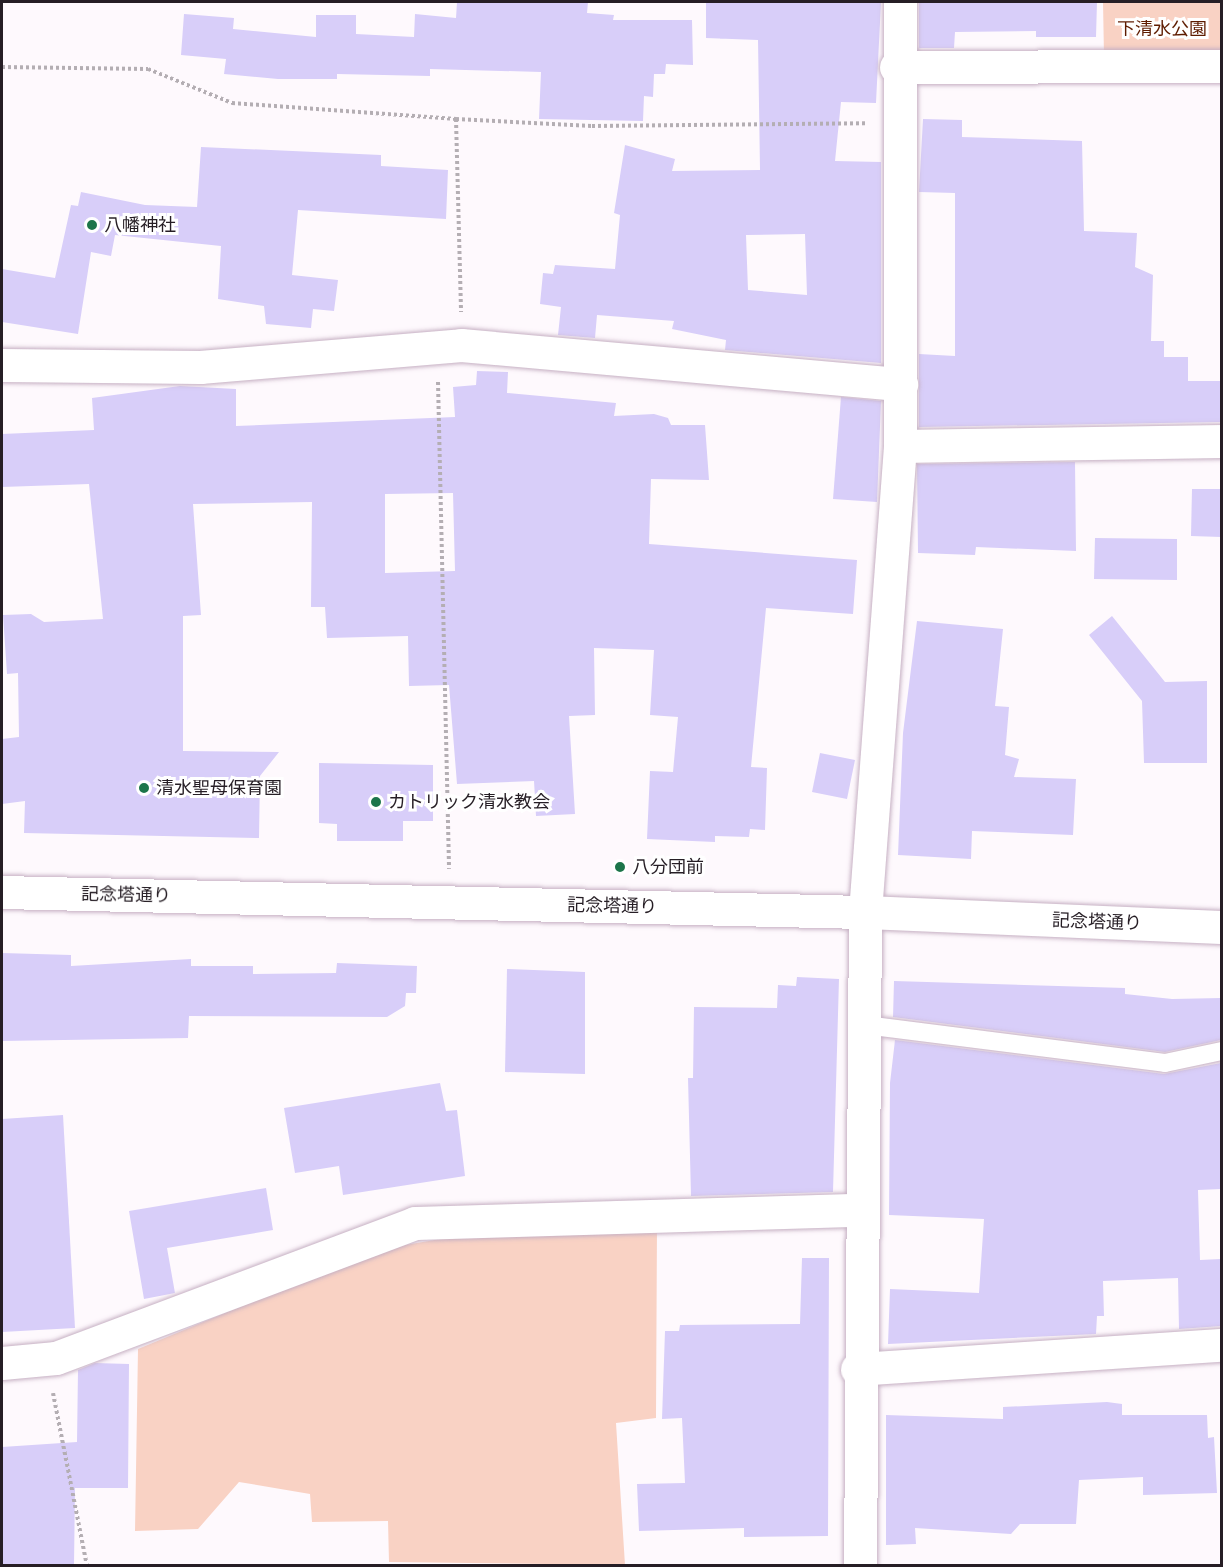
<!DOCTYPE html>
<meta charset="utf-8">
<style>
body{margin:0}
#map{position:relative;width:1223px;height:1567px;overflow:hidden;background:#fef9fd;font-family:"Roboto Condensed","Noto Sans JP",sans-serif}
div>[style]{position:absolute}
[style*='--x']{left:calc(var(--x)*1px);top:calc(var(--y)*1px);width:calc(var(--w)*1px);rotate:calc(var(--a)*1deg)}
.green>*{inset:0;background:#f9d2c4}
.building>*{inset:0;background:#d8cef9}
.path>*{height:4px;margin-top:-2px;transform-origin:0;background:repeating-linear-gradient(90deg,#b4aeb3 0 3px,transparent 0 6px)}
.roads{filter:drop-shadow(0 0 2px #c6b0c3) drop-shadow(0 0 2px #c6b0c3)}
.lane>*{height:18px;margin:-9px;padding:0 9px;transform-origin:9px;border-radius:9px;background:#fff}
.street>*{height:33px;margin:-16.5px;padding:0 16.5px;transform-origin:16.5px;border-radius:16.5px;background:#fff}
.secondary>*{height:33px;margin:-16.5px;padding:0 16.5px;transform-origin:16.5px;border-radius:16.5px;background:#fff}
.dots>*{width:16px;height:16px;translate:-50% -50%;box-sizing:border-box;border:3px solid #fff;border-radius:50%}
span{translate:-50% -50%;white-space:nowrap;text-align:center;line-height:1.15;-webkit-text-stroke:6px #fff;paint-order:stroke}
.park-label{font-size:18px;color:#5e1c00}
.poi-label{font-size:18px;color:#261e25}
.left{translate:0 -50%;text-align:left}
.street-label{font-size:18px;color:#261e25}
.frame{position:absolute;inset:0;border:3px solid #261e25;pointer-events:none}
</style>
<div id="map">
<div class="green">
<i style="clip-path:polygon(1103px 2px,1221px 2px,1221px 55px,1104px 56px)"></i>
<i style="clip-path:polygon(657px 1226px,656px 1418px,616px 1423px,625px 1565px,389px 1562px,388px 1521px,312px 1522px,310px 1494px,239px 1482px,198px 1529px,135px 1531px,138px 1349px,317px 1275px,405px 1245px,482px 1232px)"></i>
</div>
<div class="building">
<i style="clip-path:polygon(457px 2px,588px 2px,587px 13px,614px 15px,613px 20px,692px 20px,693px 65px,666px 64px,665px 74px,654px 74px,653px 97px,644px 96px,643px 121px,539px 119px,541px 72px,430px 69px,430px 76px,337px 74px,337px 79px,278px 79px,224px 74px,226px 59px,181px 55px,184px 14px,234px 18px,233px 29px,316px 37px,316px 15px,356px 15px,356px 34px,414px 37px,415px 14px,456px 18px)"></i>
<i style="clip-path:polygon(evenodd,706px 2px,881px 2px,876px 103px,841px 102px,835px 161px,881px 162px,881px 363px,725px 350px,726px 340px,672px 329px,674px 321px,597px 315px,595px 338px,558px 335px,561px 307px,540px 304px,543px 273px,553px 274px,555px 265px,615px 269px,620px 215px,614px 213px,625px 145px,675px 159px,672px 171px,760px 170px,758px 40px,706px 38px,706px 2px,805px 234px,807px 295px,748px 290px,746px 235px,805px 234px)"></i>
<i style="clip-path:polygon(919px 2px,1097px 2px,1096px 37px,1036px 37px,1036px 31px,955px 32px,954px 48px,919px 48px)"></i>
<i style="clip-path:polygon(923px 119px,962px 120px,962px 137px,1082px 141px,1084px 231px,1137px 233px,1135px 267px,1153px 275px,1151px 341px,1164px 341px,1164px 357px,1188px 357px,1188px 381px,1221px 381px,1221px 422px,919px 427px,919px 354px,955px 356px,955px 193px,919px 192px)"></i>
<i style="clip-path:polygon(201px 147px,381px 155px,381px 166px,448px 170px,446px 219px,298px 210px,292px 275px,338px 280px,334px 311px,313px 309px,311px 328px,266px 324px,264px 306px,218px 299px,221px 246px,115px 235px,111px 256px,91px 252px,78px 334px,2px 322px,2px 269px,55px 278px,71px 205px,78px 206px,81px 192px,145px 205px,197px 207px)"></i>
<i style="clip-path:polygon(evenodd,477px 371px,508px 372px,507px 393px,616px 403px,614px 416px,654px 414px,668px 418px,671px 425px,705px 425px,709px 480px,651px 479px,649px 544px,857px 560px,853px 614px,766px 608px,751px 767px,767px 768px,765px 830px,750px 829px,749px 837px,715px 836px,715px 842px,647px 839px,650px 771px,673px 772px,678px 717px,650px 715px,654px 650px,594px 648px,595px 715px,569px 716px,575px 814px,536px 816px,534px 781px,457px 784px,449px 685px,409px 686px,408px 636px,327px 638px,325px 607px,311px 607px,312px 502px,193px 504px,201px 615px,183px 616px,183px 751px,279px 752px,260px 776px,259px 838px,24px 833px,25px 801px,2px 804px,2px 739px,19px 737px,18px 673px,7px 674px,3px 615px,31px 614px,44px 622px,103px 619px,89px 484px,2px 487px,2px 434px,94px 430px,92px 398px,180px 386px,236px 389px,236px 426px,455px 417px,453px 387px,476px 385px,477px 371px,453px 493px,455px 571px,385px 573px,385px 494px,453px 493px)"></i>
<i style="clip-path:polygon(841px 397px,881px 401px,877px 502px,833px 499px)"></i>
<i style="clip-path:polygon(1075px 462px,1076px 551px,976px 547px,975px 555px,918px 553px,917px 464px)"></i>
<i style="clip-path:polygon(1192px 489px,1221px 489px,1221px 537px,1191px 536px)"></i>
<i style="clip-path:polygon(1095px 538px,1177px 539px,1177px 580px,1094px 579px)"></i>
<i style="clip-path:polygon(1112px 616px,1165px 682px,1207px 681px,1207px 763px,1144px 763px,1142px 701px,1089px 635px)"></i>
<i style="clip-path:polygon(917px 621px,1003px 629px,995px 706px,1009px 707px,1005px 755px,1019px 759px,1014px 777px,1076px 779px,1073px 835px,972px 831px,971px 859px,898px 855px,903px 733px)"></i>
<i style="clip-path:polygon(820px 753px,855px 760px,847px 799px,812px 792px)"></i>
<i style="clip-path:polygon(319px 763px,433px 765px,433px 821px,403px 821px,403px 841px,337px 841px,337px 824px,319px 823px)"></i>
<i style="clip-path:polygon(2px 953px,71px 955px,71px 966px,191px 959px,191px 966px,253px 966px,253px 974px,336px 973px,337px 963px,417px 966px,416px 993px,406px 993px,405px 1006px,387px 1017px,189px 1016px,188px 1038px,2px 1041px)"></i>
<i style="clip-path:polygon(507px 969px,585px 972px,585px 1074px,505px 1072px)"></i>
<i style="clip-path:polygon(797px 977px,839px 979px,833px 1192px,691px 1196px,688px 1078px,693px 1078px,694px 1007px,777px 1008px,778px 985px,796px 986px)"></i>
<i style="clip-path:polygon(894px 981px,1125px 988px,1125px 994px,1172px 999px,1221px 998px,1221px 1040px,1165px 1052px,893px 1017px)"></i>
<i style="clip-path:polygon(895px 1040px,1164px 1074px,1221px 1063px,1221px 1189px,1198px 1190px,1200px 1260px,1221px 1259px,1221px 1326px,1179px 1329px,1178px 1278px,1103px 1281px,1104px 1316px,1097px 1316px,1096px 1334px,888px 1344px,890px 1289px,979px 1293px,984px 1219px,889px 1215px,890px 1083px)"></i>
<i style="clip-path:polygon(440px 1083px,446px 1111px,457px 1110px,465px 1176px,343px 1195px,339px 1166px,295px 1173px,284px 1108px)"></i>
<i style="clip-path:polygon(63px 1115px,75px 1328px,2px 1332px,2px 1119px)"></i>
<i style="clip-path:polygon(266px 1188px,273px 1230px,167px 1248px,175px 1293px,144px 1299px,129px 1211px)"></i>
<i style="clip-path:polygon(802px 1258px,829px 1258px,828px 1536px,744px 1537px,744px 1528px,639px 1531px,637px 1484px,685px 1483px,682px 1418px,662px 1419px,665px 1331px,679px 1331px,680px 1325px,800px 1324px)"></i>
<i style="clip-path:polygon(95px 1363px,129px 1364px,128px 1488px,75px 1488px,74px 1566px,2px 1566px,2px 1447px,77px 1442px,78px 1370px)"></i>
<i style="clip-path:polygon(1107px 1402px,1122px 1404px,1122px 1415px,1207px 1415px,1208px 1438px,1214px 1437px,1217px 1493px,1143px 1495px,1143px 1477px,1079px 1480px,1076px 1524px,1020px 1524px,1011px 1534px,915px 1528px,916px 1544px,886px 1545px,886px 1415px,1003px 1419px,1003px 1407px)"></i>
</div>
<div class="path">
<i style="--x:2;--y:67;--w:146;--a:0.8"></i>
<i style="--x:148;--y:69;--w:91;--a:22"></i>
<i style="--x:232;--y:103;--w:225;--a:4.1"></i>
<i style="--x:456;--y:119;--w:136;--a:2.9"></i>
<i style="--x:592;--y:126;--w:274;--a:-0.6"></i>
<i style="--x:456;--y:119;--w:193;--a:88.5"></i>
<i style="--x:438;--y:382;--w:487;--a:88.7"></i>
<i style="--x:53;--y:1393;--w:176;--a:78.9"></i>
</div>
<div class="roads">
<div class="lane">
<i style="--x:865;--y:1025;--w:302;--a:7.2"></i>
<i style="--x:1165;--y:1063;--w:58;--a:-11.9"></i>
</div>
<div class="street">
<i style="--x:896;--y:67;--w:326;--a:-0.2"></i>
<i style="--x:2;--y:365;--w:198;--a:0.6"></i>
<i style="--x:200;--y:367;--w:262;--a:-4.8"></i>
<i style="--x:461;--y:345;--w:442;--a:5.1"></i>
<i style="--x:900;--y:446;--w:322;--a:-0.9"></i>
<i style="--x:865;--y:912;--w:467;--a:-85.7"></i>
<i style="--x:900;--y:446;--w:444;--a:-90"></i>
<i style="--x:2;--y:1363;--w:54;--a:-5.3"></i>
<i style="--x:56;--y:1358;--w:384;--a:-20.6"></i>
<i style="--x:415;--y:1223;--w:445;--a:-1.7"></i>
<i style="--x:857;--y:1369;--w:366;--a:-3.8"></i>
</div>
<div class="secondary">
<i style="--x:2;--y:892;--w:863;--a:1.33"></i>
<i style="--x:865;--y:912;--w:357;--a:2.4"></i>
<i style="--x:860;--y:1566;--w:654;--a:-89.56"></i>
</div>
</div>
<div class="dots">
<i style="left:92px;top:225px;background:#1c754a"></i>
<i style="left:144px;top:788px;background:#1c754a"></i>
<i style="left:376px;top:802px;background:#1c754a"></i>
<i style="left:620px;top:867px;background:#1c754a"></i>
</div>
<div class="park-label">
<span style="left:1162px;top:29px">下清水公園</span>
</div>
<div class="poi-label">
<span class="left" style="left:104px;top:225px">八幡神社</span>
<span class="left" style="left:156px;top:788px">清水聖母保育園</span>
<span class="left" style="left:388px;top:802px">カトリック清水教会</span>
<span class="left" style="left:632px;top:867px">八分団前</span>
</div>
<div class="street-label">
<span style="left:126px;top:895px;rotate:1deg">記念塔通り</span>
<span style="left:612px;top:906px;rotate:1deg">記念塔通り</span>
<span style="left:1097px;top:922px;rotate:2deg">記念塔通り</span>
</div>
<div class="frame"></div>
</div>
